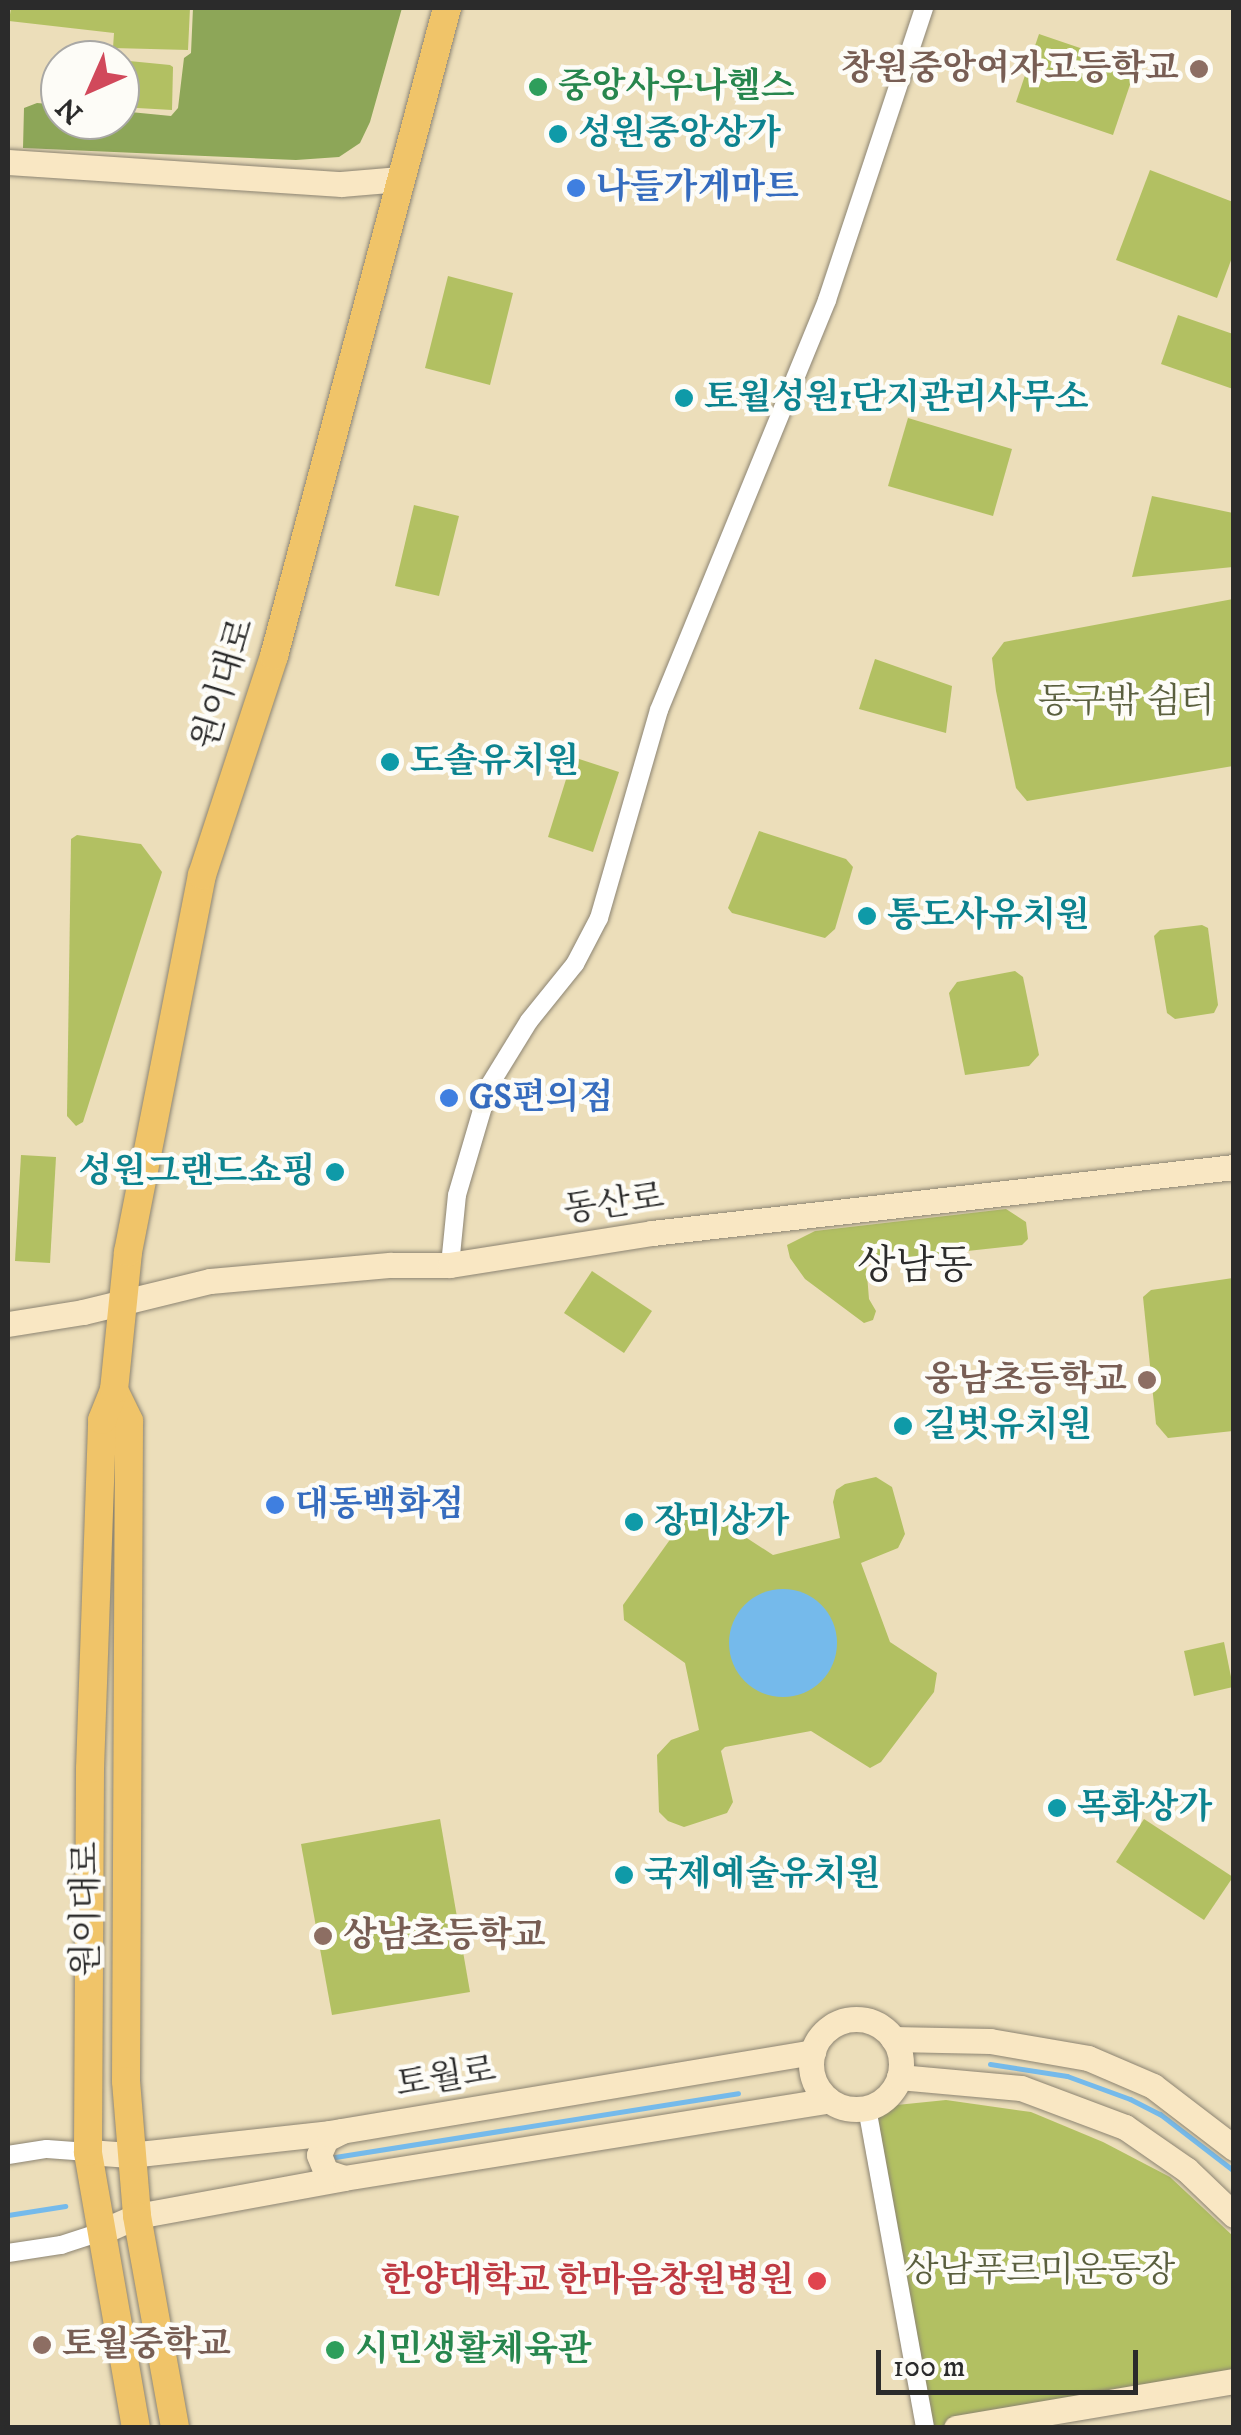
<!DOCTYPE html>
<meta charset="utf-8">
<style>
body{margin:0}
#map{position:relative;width:1241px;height:2435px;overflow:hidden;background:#ecdeba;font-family:"IM FELL DW Pica","Noto Serif KR",serif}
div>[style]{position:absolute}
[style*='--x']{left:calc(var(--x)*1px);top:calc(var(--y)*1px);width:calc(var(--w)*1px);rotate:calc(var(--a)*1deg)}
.green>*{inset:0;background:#b2c062}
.forest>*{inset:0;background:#8da658}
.water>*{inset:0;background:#75baeb}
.round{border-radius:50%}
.stream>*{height:5px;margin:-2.5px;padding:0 2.5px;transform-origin:2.5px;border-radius:2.5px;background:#75baeb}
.roads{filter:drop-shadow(0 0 2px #8c8472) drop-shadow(0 0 2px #8c8472)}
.street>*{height:18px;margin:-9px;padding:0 9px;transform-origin:9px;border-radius:9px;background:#fff}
.secondary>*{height:25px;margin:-12.5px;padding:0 12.5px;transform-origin:12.5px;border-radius:12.5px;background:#f9e7c3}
.secondary>.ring{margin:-12.5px;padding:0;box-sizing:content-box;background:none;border:25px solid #f9e7c3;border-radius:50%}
.primary>*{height:28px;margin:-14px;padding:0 14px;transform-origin:14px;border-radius:14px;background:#f0c469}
.dots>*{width:28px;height:28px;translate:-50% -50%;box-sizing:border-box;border:5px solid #fdfcf7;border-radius:50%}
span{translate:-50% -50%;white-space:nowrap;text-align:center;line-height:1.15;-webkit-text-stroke:9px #fdfcf7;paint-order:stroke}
.education-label{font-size:35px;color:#785e54;font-weight:700}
.right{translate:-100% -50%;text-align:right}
.left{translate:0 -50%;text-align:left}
.leisure-label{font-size:35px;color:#27864d;font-weight:700}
.culture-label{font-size:35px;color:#0d838f;font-weight:700}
.shop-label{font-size:35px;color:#366cbe;font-weight:700}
.street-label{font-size:35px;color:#2b2b2b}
.park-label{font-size:35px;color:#5a5f3e}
.health-label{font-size:35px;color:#be3a42;font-weight:700}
.quarter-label{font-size:40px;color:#2b2b2b}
.frame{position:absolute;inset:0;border:10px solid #2b2b2b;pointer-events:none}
.north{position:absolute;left:40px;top:40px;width:100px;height:100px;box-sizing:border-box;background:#fdfcf7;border:2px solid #a9a8a5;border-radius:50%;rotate:225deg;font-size:28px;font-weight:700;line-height:40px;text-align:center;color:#2b2b2b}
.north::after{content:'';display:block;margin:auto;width:35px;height:45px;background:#d1495b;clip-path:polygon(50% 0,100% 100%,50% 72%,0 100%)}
.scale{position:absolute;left:876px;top:2350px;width:262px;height:45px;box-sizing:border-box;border:5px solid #2b2b2b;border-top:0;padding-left:12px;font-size:30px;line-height:35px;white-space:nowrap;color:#2b2b2b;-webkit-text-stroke:8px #fdfcf7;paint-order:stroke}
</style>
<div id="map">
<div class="green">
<i style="clip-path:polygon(11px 8px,190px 8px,188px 50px,113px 48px,114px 33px,9px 21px)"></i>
<i style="clip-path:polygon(1039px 34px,1136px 67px,1113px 135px,1016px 102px)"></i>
<i style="clip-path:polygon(118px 60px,119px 60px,170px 65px,173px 67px,172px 110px,120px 107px)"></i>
<i style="clip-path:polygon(1150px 170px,1233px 202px,1233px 255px,1217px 298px,1116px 260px)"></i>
<i style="clip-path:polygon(448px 276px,513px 293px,490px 385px,425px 368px)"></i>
<i style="clip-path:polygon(1178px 315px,1233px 334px,1233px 389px,1161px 364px)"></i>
<i style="clip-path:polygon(908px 418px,1012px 449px,993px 516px,888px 486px)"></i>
<i style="clip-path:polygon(1152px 496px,1233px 513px,1233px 567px,1132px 577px)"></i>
<i style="clip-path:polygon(414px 505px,459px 516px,439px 596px,395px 586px)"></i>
<i style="clip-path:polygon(1233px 599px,1233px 766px,1027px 801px,1016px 788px,996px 691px,992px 658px,1004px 642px)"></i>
<i style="clip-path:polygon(875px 659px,952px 686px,946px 733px,859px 709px)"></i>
<i style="clip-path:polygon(573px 757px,619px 772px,593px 852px,548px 837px)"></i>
<i style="clip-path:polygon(759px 831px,846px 859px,853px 867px,835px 929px,825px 938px,732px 913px,728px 908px)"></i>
<i style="clip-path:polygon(77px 835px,141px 844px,162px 872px,83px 1122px,76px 1126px,67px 1116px,71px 839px)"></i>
<i style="clip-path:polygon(1202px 925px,1208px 928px,1218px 1005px,1214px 1013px,1175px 1019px,1167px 1013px,1154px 936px,1160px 930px)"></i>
<i style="clip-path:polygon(1015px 971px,1023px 977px,1039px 1055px,1029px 1066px,965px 1075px,949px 993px,957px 982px)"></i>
<i style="clip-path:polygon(21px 1155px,56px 1157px,50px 1263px,15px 1261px)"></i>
<i style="clip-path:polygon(1006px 1209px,1026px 1222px,1028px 1239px,1022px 1245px,866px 1262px,869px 1299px,876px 1311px,873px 1320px,864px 1323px,805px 1279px,790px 1258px,787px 1245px,815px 1231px)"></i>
<i style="clip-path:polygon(592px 1271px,652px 1311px,624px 1353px,564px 1313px)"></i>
<i style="clip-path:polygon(1233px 1278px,1233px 1431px,1168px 1438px,1156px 1424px,1143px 1297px,1151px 1290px)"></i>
<i style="clip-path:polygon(876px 1477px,892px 1487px,905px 1534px,898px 1548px,861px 1563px,890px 1642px,937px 1673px,934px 1692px,881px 1762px,870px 1768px,811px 1731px,725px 1747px,721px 1751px,733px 1802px,727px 1813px,684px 1827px,668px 1821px,659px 1812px,657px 1755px,671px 1740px,699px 1730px,685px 1663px,624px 1620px,623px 1605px,692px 1509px,707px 1512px,773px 1555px,840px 1538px,833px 1502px,836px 1490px,845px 1484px)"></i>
<i style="clip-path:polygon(1224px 1642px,1233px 1687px,1194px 1696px,1184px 1651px)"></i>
<i style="clip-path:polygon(440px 1819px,470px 1992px,332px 2015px,301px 1844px)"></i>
<i style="clip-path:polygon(1144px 1819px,1233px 1877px,1204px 1920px,1116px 1862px)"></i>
<i style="clip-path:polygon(946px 2100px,1031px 2112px,1103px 2142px,1170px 2177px,1233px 2236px,1233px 2381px,956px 2427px,925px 2427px,867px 2108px)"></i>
</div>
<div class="forest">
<i style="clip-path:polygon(193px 8px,402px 8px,370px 122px,360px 143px,339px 157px,296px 160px,23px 148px,24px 108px,37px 103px,60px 105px,60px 120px,120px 120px,120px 111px,171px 116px,178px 108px,184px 58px,191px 53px)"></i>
</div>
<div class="water">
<i class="round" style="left:729px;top:1589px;width:108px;height:108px"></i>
</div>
<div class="stream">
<i style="--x:990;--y:2064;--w:78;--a:8.9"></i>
<i style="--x:1067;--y:2076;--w:67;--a:20.1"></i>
<i style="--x:1130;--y:2099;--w:34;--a:27"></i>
<i style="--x:1160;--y:2114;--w:93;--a:37.6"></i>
<i style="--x:335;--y:2157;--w:408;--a:-9"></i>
<i style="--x:8;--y:2215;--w:58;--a:-9"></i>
</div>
<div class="roads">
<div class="street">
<i style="--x:450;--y:1265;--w:70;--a:-84.3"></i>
<i style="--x:457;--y:1195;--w:114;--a:-73.6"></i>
<i style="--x:489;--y:1086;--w:76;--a:-58.4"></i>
<i style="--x:529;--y:1021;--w:73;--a:-51.1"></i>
<i style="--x:575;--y:964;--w:52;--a:-62.4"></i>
<i style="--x:599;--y:918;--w:216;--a:-73.9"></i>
<i style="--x:659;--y:710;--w:443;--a:-67.7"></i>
<i style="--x:827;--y:300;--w:308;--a:-71.6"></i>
<i style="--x:867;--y:2108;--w:325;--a:79.7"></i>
<i style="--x:8;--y:2155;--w:39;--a:-9"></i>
<i style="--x:47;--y:2149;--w:41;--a:4.2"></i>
<i style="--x:8;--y:2253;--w:54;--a:-8.6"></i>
<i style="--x:61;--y:2245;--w:42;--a:-18"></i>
</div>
<div class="secondary">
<i style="--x:8;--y:162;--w:334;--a:3.8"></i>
<i style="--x:341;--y:184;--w:59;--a:-4.8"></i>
<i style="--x:8;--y:1324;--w:76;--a:-9.1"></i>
<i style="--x:83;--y:1312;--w:131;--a:-13.7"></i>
<i style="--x:210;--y:1281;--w:182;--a:-5.1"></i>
<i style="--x:391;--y:1265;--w:59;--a:0"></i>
<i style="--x:450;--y:1265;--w:205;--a:-9"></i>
<i style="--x:652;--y:1233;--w:586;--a:-6.47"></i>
<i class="ring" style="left:811px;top:2019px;width:65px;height:65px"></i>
<i style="--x:893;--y:2039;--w:97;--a:1.2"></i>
<i style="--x:990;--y:2041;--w:99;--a:9.8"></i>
<i style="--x:1088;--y:2058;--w:71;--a:23.3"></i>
<i style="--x:1153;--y:2086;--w:102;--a:37.4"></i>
<i style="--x:899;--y:2077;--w:122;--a:5.2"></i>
<i style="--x:1021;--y:2088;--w:111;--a:20.6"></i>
<i style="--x:1125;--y:2127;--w:75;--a:34.7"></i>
<i style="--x:1187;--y:2170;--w:65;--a:43.8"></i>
<i style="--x:342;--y:2131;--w:18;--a:153"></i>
<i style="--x:326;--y:2139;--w:17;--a:114"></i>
<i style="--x:319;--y:2155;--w:18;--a:68"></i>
<i style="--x:326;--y:2172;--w:19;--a:18"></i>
<i style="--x:88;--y:2152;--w:42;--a:4.1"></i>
<i style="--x:130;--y:2155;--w:200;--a:-6.3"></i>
<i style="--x:329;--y:2133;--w:491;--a:-9.5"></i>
<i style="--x:101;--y:2232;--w:39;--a:-24"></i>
<i style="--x:137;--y:2216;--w:210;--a:-10.4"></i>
<i style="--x:344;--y:2178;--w:491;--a:-9.1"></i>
<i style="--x:956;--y:2428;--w:282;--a:-9.6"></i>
</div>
<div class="primary">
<i style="--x:114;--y:1390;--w:34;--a:64"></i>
<i style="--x:129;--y:1421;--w:660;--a:90.26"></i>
<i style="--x:126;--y:2081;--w:135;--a:85.3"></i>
<i style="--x:137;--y:2216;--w:215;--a:79.8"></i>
<i style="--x:136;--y:2428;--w:280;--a:-99.9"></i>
<i style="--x:88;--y:2152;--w:383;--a:-89.7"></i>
<i style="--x:90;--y:1769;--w:349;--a:-88"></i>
<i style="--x:102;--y:1420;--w:32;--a:-68"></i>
<i style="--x:114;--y:1390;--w:139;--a:-84.2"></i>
<i style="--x:128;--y:1252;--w:384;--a:-78.9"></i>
<i style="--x:202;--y:875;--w:231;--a:-71.8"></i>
<i style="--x:274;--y:656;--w:671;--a:-75.05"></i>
</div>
</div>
<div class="dots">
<i style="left:1199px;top:69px;background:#8d6e63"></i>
<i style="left:538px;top:87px;background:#2e9e5b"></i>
<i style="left:558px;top:134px;background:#0f9aa8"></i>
<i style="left:576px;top:188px;background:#3f7fe0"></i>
<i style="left:684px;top:398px;background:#0f9aa8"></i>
<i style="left:390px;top:762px;background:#0f9aa8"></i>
<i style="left:867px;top:916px;background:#0f9aa8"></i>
<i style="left:449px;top:1098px;background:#3f7fe0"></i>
<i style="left:335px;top:1172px;background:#0f9aa8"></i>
<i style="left:1147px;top:1380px;background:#8d6e63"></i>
<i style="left:903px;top:1426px;background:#0f9aa8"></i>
<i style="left:275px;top:1505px;background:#3f7fe0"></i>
<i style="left:634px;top:1522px;background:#0f9aa8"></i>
<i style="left:1057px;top:1808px;background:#0f9aa8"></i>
<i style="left:624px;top:1875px;background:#0f9aa8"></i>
<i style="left:323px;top:1936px;background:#8d6e63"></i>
<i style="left:817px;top:2281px;background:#e0444e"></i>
<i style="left:42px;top:2345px;background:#8d6e63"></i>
<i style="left:335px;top:2350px;background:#2e9e5b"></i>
</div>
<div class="education-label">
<span class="right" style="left:1179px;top:69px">창원중앙여자고등학교</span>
<span class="right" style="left:1127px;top:1380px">웅남초등학교</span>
<span class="left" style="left:343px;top:1936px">상남초등학교</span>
<span class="left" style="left:62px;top:2345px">토월중학교</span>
</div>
<div class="leisure-label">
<span class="left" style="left:558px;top:87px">중앙사우나헬스</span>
<span class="left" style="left:355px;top:2350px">시민생활체육관</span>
</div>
<div class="culture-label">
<span class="left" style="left:578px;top:134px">성원중앙상가</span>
<span class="left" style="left:704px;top:398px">토월성원1단지관리사무소</span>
<span class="left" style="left:410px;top:762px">도솔유치원</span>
<span class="left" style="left:887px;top:916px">통도사유치원</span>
<span class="right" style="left:315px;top:1172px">성원그랜드쇼핑</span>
<span class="left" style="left:923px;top:1426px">길벗유치원</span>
<span class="left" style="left:654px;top:1522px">장미상가</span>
<span class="left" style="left:1077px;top:1808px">목화상가</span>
<span class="left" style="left:644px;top:1875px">국제예술유치원</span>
</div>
<div class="shop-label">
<span class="left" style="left:596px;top:188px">나들가게마트</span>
<span class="left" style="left:469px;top:1098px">GS편의점</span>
<span class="left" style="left:295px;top:1505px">대동백화점</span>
</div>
<div class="street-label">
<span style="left:224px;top:684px;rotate:-73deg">원이대로</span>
<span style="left:614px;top:1204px;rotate:-8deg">동산로</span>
<span style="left:87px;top:1909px;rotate:-90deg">원이대로</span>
<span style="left:446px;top:2078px;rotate:-9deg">토월로</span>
</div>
<div class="park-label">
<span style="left:1126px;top:702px">동구밖 쉼터</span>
<span style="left:1040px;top:2271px">상남푸르미운동장</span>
</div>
<div class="health-label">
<span class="right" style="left:794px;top:2281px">한양대학교 한마음창원병원</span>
</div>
<div class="quarter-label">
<span style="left:915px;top:1267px">상남동</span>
</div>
<div class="frame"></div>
<div class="north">N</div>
<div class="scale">100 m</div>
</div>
